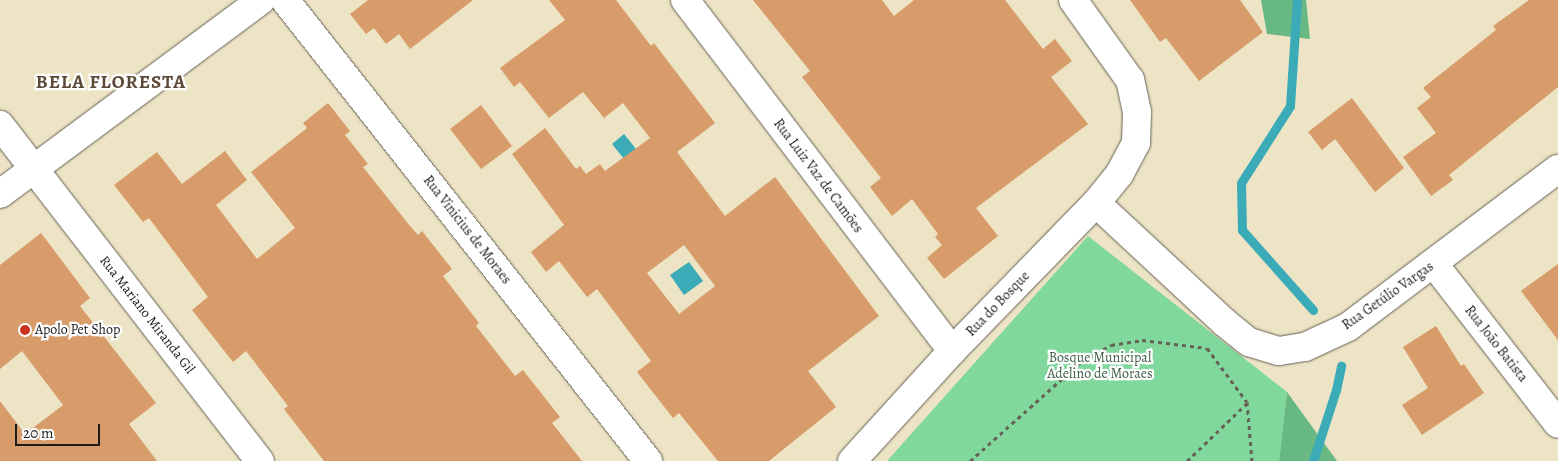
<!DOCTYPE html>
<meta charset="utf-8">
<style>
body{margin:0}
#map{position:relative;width:1558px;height:461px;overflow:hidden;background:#ede3c5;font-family:Alegreya,serif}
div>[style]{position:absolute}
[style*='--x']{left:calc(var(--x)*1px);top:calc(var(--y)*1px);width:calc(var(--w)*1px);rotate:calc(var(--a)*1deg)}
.green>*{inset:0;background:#81d89c}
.forest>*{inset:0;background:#68b884}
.water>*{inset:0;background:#3babb8}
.stream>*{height:9px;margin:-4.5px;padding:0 4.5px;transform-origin:4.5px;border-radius:4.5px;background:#3babb8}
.building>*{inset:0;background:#d79c69}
.path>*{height:3px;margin-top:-1.5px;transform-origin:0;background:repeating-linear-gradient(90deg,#656257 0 4px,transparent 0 8px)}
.roads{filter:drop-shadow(0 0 1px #656257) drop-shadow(0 0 1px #656257)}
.minor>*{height:28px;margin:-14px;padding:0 14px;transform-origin:14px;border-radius:14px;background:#fff}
.dots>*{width:14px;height:14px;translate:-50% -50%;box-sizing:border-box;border:2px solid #fff;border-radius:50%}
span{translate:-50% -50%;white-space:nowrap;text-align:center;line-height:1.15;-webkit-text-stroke:4.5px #fff;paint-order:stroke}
.street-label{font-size:14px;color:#1c1c1c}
.poi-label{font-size:14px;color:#1c1c1c}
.left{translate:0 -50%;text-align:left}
.park-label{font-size:14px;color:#3f5e49}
.district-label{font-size:19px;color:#5d4937;font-weight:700;letter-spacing:1px}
.scale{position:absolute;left:15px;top:424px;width:85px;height:22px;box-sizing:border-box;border:2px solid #1c1c1c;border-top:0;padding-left:6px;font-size:15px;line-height:18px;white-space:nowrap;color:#1c1c1c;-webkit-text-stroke:4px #fff;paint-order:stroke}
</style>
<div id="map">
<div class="green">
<i style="clip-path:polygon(1088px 236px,1287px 392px,1279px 461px,887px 461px)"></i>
</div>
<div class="forest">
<i style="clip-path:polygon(1261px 0,1306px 0,1310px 39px,1267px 34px)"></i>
<i style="clip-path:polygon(1287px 392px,1337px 461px,1279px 461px)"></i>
</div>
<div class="water">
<i style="clip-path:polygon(624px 134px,652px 169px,640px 179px,612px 144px)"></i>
<i style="clip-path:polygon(689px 262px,703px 281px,684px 295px,670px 275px)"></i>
</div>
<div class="stream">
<i style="--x:1297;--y:0;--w:106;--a:93.8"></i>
<i style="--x:1290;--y:106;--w:91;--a:122.5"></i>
<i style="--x:1241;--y:183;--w:47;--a:88.8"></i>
<i style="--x:1242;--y:230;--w:107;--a:48.4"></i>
<i style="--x:1313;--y:461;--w:75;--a:-72.1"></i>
<i style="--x:1336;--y:390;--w:25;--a:-78"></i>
</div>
<div class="building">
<i style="clip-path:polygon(368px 0,473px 0,410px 49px,399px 34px,386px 44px,374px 28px,366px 34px,350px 14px)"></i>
<i style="clip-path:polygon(evenodd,549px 0,616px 0,651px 46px,654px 43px,715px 123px,677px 152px,725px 216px,775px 177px,879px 316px,808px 371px,836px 407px,769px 461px,718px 461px,679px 413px,673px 418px,637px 372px,651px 361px,597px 289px,587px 297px,559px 261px,546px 272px,531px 252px,564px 225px,512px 154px,545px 128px,576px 169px,580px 166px,586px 174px,600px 164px,605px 171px,650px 138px,623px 103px,604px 118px,583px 92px,549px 118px,520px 82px,514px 87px,500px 68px,565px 20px,549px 0,684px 245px,715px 286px,679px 314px,647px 273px,684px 245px)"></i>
<i style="clip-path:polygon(753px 0,882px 0,894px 16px,914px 0,1005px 0,1043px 49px,1055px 39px,1072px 61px,1051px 77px,1088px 124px,976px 208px,998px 236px,944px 279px,927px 258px,942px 245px,935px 237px,938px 234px,912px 199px,892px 216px,870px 187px,881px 178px,802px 77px,810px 71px)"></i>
<i style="clip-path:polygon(1130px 0,1240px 0,1263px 32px,1199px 81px,1166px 38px,1160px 42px)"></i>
<i style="clip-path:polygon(1529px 0,1558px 0,1558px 87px,1449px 175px,1453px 180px,1431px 196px,1403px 157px,1436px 133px,1417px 108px,1431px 97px,1423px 88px,1496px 30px,1493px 26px)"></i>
<i style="clip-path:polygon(1352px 98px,1404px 168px,1375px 192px,1335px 139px,1322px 150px,1308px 132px)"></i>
<i style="clip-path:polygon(328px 103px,350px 131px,345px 135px,368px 164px,363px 167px,410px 226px,418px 235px,422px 231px,452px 269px,443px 276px,479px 323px,476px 326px,515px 376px,523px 370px,560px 417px,552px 423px,582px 461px,324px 461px,284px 409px,288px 406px,246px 351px,233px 362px,192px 310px,208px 297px,149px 218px,143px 222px,114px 185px,157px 152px,182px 184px,225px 151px,247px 180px,216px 205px,257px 259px,295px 228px,251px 172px,307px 128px,303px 123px)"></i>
<i style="clip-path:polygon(481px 105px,512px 146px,481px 169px,450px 129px)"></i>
<i style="clip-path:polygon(41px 233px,90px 298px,80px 306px,156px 403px,129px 424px,157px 461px,0 461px,0 401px,25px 434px,63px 405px,22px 351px,0 369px,0 265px)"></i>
<i style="clip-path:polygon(1558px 264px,1558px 340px,1521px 291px)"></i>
<i style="clip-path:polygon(1436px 326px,1461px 366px,1464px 364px,1484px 393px,1422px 435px,1402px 405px,1428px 388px,1403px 347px)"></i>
</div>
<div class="path">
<i style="--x:970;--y:461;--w:150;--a:-41.8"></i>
<i style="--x:1082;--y:361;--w:33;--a:-29"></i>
<i style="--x:1111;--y:345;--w:31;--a:-9"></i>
<i style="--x:1142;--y:340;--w:65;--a:7"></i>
<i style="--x:1207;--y:348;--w:67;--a:53.5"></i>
<i style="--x:1247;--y:402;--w:59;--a:85.2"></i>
<i style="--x:1187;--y:461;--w:83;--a:-44"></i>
</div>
<div class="roads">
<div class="minor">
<i style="--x:285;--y:0;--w:587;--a:51.78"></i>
<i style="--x:685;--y:0;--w:441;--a:52.7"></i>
<i style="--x:0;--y:125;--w:425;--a:52.3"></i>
<i style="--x:0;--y:194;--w:325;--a:-36.6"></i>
<i style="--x:1096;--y:203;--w:175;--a:42.9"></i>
<i style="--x:1224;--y:322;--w:32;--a:39"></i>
<i style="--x:1249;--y:342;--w:31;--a:17"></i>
<i style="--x:1279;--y:351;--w:26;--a:-9"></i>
<i style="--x:1305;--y:347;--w:47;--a:-24.9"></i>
<i style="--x:1348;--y:327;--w:263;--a:-37"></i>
<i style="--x:1434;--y:264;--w:202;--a:52.2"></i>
<i style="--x:852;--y:461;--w:149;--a:-47.7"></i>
<i style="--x:952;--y:351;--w:206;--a:-45.8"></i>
<i style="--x:1096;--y:203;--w:38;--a:-51"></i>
<i style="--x:1120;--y:173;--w:34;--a:-62"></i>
<i style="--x:1136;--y:143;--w:31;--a:-88"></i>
<i style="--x:1137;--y:112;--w:33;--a:-102"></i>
<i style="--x:1130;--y:80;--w:98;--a:-125.5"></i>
</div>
</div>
<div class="dots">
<i style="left:25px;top:330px;background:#c8321e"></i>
</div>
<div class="street-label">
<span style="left:818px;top:176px;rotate:53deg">Rua Luiz Vaz de Camões</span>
<span style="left:467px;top:230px;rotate:52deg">Rua Vinicius de Moraes</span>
<span style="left:1388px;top:296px;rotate:-35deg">Rua Getúlio Vargas</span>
<span style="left:998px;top:304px;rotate:-46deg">Rua do Bosque</span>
<span style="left:147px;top:315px;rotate:52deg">Rua Mariano Miranda Gil</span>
<span style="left:1496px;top:344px;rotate:52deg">Rua João Batista</span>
</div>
<div class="poi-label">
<span class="left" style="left:35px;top:330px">Apolo Pet Shop</span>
</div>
<div class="park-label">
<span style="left:1100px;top:366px">Bosque Municipal<br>Adelino de Moraes</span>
</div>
<div class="district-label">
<span style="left:111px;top:83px">BELA FLORESTA</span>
</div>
<div class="scale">20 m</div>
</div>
